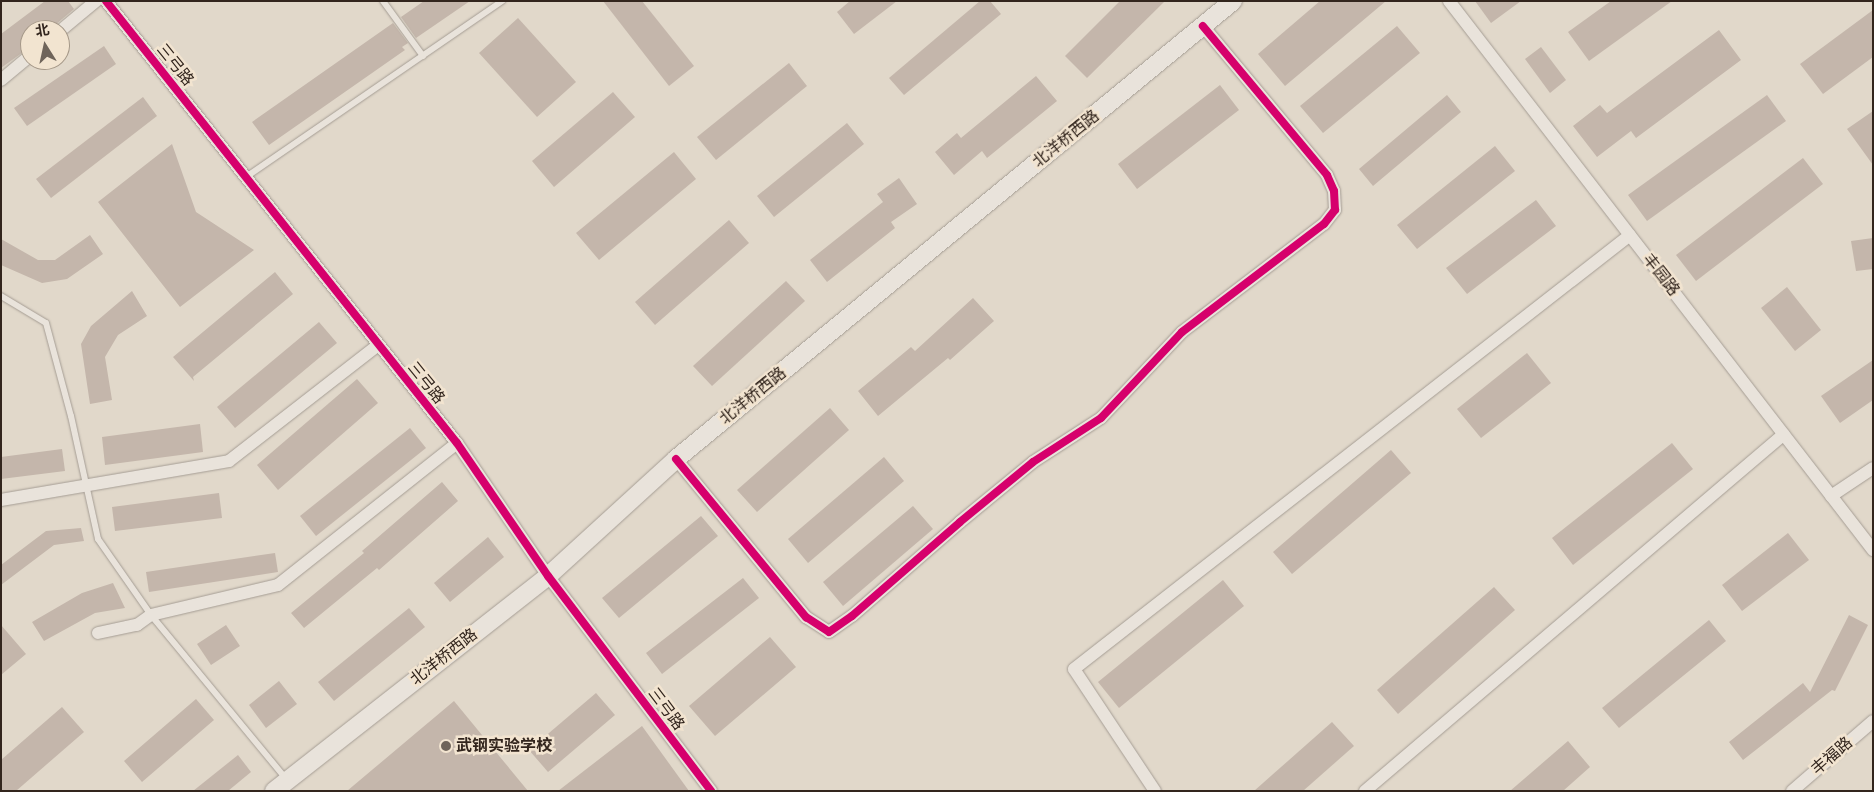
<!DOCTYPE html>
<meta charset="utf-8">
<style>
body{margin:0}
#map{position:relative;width:1874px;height:792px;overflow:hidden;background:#e1d8ca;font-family:"Zilla Slab","Noto Sans SC",serif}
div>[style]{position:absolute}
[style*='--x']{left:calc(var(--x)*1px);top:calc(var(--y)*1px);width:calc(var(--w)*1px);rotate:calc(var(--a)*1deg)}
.building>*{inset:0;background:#c4b6ab}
.roads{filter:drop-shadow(0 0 1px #a59d94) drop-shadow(0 0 1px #a59d94)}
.lane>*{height:6px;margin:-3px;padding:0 3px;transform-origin:3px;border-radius:3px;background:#e9e3db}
.street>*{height:12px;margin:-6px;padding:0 6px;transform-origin:6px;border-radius:6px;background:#e9e3db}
.secondary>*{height:18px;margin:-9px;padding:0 9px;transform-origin:9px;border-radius:9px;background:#e9e3db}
.cycleway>*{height:8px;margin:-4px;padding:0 4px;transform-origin:4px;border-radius:4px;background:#d6006c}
.dots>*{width:14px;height:14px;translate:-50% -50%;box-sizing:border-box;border:2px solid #f2e4d0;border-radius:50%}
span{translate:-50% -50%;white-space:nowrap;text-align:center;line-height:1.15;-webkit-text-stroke:5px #f2e4d0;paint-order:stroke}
.street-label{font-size:16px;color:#32251d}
.poi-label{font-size:16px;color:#32251d;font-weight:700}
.left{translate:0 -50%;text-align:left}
.frame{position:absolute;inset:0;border:2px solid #32251d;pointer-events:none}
.north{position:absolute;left:20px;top:20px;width:50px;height:50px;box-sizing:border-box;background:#f2e4d0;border:1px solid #a59888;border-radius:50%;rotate:350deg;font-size:14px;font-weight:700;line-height:20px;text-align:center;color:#32251d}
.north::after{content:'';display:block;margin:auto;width:18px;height:22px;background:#6f645a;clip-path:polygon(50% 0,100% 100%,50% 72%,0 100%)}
</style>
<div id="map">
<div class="building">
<i style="clip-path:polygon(45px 1px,68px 1px,74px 9px,55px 25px,52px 30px,30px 30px,30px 47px,1px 68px,1px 34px)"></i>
<i style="clip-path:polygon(424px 1px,470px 1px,416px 38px,401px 17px)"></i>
<i style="clip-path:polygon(603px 1px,642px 1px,694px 66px,669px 86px)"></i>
<i style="clip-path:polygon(850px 1px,897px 1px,854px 34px,837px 12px)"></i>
<i style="clip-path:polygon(980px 1px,990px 1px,1001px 14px,904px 95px,889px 78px)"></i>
<i style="clip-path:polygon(1120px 1px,1165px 1px,1087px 78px,1065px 56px)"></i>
<i style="clip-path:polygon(1320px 1px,1386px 1px,1285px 86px,1258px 54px)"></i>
<i style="clip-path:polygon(1475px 1px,1521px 1px,1491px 23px)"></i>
<i style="clip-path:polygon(1611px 1px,1672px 1px,1589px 61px,1568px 32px)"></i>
<i style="clip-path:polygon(1873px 10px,1873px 57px,1823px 94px,1800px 64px)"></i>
<i style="clip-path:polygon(518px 18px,576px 82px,537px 117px,479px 53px)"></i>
<i style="clip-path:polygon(393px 23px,408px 43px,402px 47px,405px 50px,269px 145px,252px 122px)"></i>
<i style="clip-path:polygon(1397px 26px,1420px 53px,1323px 133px,1300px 106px)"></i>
<i style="clip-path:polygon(1719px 30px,1741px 60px,1636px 138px,1631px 131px,1597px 157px,1573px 126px,1600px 105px,1607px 113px)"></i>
<i style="clip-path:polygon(104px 46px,116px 64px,27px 126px,14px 108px)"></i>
<i style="clip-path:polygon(1541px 47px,1566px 80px,1550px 93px,1525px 59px)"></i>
<i style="clip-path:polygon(789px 63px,807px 86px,716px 160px,697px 137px)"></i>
<i style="clip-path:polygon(1036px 76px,1057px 101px,987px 158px,982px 151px,954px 175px,935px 152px,957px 133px,961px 138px)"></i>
<i style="clip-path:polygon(1220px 85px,1239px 110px,1137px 189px,1118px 164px)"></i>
<i style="clip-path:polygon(613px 92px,635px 117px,554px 187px,532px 161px)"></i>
<i style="clip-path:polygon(1447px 95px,1461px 112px,1373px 186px,1359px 169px)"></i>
<i style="clip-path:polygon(1767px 95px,1786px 121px,1647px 221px,1628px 195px)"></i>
<i style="clip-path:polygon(143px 97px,157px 116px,51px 198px,36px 179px)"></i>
<i style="clip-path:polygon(1873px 111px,1873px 165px,1847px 129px)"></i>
<i style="clip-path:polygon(847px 123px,864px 144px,774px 217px,757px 196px)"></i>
<i style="clip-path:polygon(172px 144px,196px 212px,254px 250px,180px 307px,98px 202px)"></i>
<i style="clip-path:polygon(1495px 146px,1515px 171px,1417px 249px,1397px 225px)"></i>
<i style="clip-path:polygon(674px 152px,696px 179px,599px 260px,576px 233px)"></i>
<i style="clip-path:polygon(1803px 158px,1823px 184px,1696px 281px,1676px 255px)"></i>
<i style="clip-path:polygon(899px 178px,917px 204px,891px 222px,895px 228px,827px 282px,810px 260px,883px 202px,877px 194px)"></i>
<i style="clip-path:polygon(1536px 200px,1556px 226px,1467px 294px,1446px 268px)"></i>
<i style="clip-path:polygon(729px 220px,749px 243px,655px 325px,635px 302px)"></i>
<i style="clip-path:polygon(90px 235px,103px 254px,67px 279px,42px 283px,1px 265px,1px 239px,38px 260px,55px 260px)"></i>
<i style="clip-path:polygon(1873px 238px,1873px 269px,1856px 271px,1851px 241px)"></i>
<i style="clip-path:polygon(275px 272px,293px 294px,193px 377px,194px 381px,173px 357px)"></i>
<i style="clip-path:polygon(786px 281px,805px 301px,712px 386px,693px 366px)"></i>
<i style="clip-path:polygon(1787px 287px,1821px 330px,1795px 351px,1761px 308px)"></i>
<i style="clip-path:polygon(132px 291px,147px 316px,118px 335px,105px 357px,112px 400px,90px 404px,81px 344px,91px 326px)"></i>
<i style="clip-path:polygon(973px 298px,994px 321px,950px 360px,948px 358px,878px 416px,858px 391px,911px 347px,915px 351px)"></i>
<i style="clip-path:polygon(319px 322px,337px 343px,235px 428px,217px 407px)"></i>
<i style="clip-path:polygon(1527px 353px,1551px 383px,1481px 438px,1457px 409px)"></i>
<i style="clip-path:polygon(1873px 360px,1873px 400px,1840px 423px,1821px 396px)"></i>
<i style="clip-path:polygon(357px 379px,378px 403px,278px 490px,257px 465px)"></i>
<i style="clip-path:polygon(830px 408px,849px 430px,757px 512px,737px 490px)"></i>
<i style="clip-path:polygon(200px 424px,203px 452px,105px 465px,102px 437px)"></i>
<i style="clip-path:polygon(410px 428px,426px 448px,316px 536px,300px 516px)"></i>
<i style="clip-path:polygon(1672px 443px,1693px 469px,1573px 565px,1552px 538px)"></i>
<i style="clip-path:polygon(62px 449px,65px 471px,1px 479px,1px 457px)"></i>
<i style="clip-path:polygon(1391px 450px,1411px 473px,1292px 574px,1273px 552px)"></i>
<i style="clip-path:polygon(884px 457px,904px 481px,808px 563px,788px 539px)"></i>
<i style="clip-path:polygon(442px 482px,458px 501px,379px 570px,377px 568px,304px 628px,291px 613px,364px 553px,362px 551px)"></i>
<i style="clip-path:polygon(219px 493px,222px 518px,115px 531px,112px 507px)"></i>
<i style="clip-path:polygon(913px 506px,933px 529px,843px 606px,823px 582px)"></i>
<i style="clip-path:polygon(701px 516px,718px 536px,619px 618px,602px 598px)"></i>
<i style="clip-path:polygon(81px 528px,84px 541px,54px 545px,1px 585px,1px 565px,46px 531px)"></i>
<i style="clip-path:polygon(1788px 533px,1809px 560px,1742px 611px,1722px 585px)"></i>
<i style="clip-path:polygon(488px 537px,504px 557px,450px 602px,434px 583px)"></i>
<i style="clip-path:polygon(275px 553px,278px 572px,149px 592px,146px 572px)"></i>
<i style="clip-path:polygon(743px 578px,759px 598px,662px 674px,646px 653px)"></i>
<i style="clip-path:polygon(1223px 580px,1244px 606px,1119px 708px,1098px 682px)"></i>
<i style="clip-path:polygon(113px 583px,125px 608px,95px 613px,44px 641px,32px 622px,82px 593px)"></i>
<i style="clip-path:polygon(1494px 587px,1515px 610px,1398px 714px,1377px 690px)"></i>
<i style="clip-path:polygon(409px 608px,425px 627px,334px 701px,318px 682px)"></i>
<i style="clip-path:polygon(1849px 615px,1868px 625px,1835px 691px,1832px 690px,1743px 760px,1729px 742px,1803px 683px,1810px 692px)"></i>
<i style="clip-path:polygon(1709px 620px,1726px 641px,1619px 728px,1602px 708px)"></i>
<i style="clip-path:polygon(1px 625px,26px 654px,1px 675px)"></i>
<i style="clip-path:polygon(226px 625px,240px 646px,211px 665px,197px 644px)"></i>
<i style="clip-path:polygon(770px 637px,796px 667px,715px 736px,689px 706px)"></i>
<i style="clip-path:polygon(279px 681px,297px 704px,266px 728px,249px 705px)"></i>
<i style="clip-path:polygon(596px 693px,615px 715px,548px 772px,529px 750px)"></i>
<i style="clip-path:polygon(196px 699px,214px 720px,142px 782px,124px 761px)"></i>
<i style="clip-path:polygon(454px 701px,528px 791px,347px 791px)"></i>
<i style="clip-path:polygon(62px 707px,84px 732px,16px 791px,1px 791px,1px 760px)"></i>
<i style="clip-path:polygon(1332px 722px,1354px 746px,1303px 791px,1254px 791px)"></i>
<i style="clip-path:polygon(642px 726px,689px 791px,558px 791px)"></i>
<i style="clip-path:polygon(1568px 741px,1590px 767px,1563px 791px,1510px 791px)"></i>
<i style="clip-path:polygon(238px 755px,251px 772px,228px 791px,193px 791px)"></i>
</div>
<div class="roads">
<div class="lane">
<i style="--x:383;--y:1;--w:68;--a:54"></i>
<i style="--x:246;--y:177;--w:311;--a:-34.5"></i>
<i style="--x:1;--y:296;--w:52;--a:31"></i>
<i style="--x:46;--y:323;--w:96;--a:75"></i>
<i style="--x:71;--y:416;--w:126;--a:77.6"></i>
<i style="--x:98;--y:539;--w:93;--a:55.1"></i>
<i style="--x:151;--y:615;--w:212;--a:50.5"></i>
</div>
<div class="street">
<i style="--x:106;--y:1;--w:564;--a:51.55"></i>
<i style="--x:457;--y:443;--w:161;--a:55.6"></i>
<i style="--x:548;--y:576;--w:270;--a:52.8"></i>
<i style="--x:1449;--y:1;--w:694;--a:52.32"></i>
<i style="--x:60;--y:31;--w:47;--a:-39.8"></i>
<i style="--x:1;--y:80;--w:38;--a:-40"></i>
<i style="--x:676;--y:459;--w:205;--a:50.6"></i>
<i style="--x:806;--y:617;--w:27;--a:33"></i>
<i style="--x:829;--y:632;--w:28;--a:-35"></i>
<i style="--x:852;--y:616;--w:143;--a:-41"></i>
<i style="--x:960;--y:522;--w:94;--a:-39.4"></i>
<i style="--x:1033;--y:462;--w:81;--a:-32.9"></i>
<i style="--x:1101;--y:418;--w:118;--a:-46.7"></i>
<i style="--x:1182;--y:332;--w:178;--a:-37.3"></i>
<i style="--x:1324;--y:224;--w:18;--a:-52"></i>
<i style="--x:1335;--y:210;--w:19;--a:-93"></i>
<i style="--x:1334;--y:191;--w:17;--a:-114"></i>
<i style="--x:1327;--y:175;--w:194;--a:-129.8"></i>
<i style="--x:1831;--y:496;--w:50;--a:-33.7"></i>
<i style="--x:1;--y:500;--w:231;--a:-9.7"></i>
<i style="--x:229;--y:461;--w:189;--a:-37.9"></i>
<i style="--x:98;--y:633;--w:40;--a:-12"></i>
<i style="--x:137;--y:625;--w:17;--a:-36"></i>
<i style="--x:151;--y:615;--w:130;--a:-13.3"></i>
<i style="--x:278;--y:585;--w:228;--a:-38.4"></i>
<i style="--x:1155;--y:791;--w:146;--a:-123.6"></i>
<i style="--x:1074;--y:669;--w:705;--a:-37.97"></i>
<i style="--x:1365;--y:791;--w:550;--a:-40.43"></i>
<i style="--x:1792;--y:791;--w:107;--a:-40.8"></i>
</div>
<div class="secondary">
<i style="--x:274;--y:791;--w:348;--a:-38.1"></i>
<i style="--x:548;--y:576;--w:173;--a:-42.4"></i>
<i style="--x:676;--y:459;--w:721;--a:-39.43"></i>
</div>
</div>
<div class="cycleway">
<i style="--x:106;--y:1;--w:564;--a:51.55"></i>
<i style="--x:457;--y:443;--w:161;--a:55.6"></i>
<i style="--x:548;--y:576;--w:270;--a:52.8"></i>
<i style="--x:676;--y:459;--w:205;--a:50.6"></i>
<i style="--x:806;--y:617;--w:27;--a:33"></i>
<i style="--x:829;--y:632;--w:28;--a:-35"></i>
<i style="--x:852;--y:616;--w:143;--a:-41"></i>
<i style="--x:960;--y:522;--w:94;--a:-39.4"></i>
<i style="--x:1033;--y:462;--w:81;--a:-32.9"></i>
<i style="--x:1101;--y:418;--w:118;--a:-46.7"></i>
<i style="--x:1182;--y:332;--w:178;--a:-37.3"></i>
<i style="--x:1324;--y:224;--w:18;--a:-52"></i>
<i style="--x:1335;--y:210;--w:19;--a:-93"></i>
<i style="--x:1334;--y:191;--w:17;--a:-114"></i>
<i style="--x:1327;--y:175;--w:194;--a:-129.8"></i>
</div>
<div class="dots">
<i style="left:446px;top:746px;background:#6f645a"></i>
</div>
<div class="street-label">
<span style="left:175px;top:65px;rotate:51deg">三弓路</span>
<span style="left:1066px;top:139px;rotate:-39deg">北洋桥西路</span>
<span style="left:1661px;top:275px;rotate:52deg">丰园路</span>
<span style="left:426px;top:383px;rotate:51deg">三弓路</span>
<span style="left:753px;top:396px;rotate:-39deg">北洋桥西路</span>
<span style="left:444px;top:657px;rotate:-38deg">北洋桥西路</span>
<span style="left:666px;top:709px;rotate:53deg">三弓路</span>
<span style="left:1832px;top:756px;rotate:-41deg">丰福路</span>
</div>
<div class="poi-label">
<span class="left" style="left:456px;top:746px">武钢实验学校</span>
</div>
<div class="frame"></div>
<div class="north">北</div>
</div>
